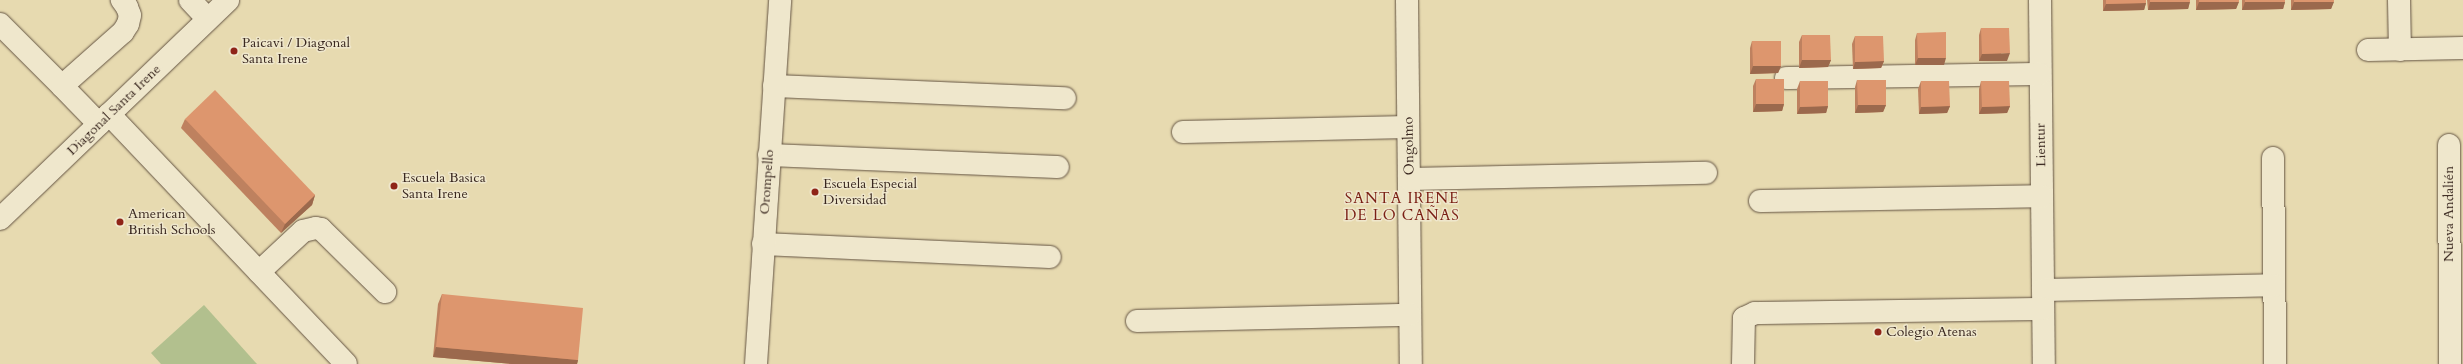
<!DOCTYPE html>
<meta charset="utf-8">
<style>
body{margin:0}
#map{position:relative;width:2463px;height:364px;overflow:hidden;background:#e7dab0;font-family:Cardo,serif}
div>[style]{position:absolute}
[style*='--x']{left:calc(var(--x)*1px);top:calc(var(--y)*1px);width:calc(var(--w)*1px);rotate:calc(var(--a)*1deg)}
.green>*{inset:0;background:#b2c08e}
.roads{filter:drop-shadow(0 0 1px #645443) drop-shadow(0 0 1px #645443)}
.minor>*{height:22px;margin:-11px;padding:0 11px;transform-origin:11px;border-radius:11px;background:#efe7cc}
.wall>*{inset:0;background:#be815f}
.shaded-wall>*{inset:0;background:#9b694d}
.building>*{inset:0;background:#dd966e}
.dots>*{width:11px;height:11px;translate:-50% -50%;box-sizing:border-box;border:2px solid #efe7cc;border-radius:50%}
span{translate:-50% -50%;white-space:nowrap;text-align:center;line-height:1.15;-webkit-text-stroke:3px #efe7cc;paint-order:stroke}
.poi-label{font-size:14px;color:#39271f}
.left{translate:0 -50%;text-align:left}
.street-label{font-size:14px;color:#39271f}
.neighbourhood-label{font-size:15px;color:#7a1f14;letter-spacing:1px}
</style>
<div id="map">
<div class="green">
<i style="clip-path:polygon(204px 305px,257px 364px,161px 364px,151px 353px)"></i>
</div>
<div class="roads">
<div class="minor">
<i style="--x:190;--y:0;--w:26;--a:47"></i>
<i style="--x:1407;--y:0;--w:364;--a:89.4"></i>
<i style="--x:2040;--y:0;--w:364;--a:89.4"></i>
<i style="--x:2399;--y:0;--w:50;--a:88.9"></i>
<i style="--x:0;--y:24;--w:88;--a:45"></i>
<i style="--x:62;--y:86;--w:81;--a:-41.5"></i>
<i style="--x:123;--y:32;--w:9;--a:-58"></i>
<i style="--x:128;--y:24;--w:9;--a:-77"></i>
<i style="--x:130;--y:15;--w:9;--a:-111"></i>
<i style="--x:127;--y:7;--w:9;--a:-126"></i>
<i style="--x:2368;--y:50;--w:95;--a:-1.2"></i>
<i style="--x:1786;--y:78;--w:254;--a:-0.9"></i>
<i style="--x:62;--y:86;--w:53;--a:45.8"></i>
<i style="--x:774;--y:86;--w:291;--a:2.4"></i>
<i style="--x:109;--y:114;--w:344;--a:46.5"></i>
<i style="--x:1183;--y:132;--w:225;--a:-1.3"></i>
<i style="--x:2449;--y:145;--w:219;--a:89.7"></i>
<i style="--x:769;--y:155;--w:289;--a:2.4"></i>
<i style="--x:2273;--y:158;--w:206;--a:89.4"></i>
<i style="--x:1409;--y:179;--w:297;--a:-1.2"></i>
<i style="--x:1760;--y:201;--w:282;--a:-1"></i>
<i style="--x:0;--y:219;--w:316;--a:-43.8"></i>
<i style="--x:763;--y:244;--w:287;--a:2.6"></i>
<i style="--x:259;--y:272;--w:60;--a:-43"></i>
<i style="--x:303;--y:231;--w:13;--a:-13"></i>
<i style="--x:316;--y:228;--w:5;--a:11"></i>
<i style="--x:321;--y:229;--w:90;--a:44.5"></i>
<i style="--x:2043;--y:290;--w:231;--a:-1.2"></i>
<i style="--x:1137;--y:321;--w:273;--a:-1.3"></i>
<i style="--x:756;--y:364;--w:365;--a:-86.2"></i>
<i style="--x:1743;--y:364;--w:46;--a:-88.8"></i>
<i style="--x:1744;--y:318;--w:12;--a:-24"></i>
<i style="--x:1755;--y:313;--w:288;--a:-0.8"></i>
</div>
</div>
<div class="wall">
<i style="clip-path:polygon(2103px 0,2146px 0,2146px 3px,2144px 10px,2103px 11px)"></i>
<i style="clip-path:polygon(2147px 0,2190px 0,2188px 9px,2148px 10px)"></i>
<i style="clip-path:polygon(2196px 0,2239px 0,2236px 9px,2196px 10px)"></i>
<i style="clip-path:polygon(2242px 0,2285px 0,2285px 2px,2283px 9px,2242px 10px)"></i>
<i style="clip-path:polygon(2291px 0,2334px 0,2331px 9px,2291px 10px)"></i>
<i style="clip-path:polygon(1981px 28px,2007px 61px,1979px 61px,1979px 35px)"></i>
<i style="clip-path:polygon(1917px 33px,1944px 65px,1915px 65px,1915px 40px)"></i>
<i style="clip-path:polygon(1802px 35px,1831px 60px,1828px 67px,1799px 68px,1799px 42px)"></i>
<i style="clip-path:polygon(1855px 36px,1884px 61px,1881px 68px,1853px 69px,1852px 44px)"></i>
<i style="clip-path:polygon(1752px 41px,1781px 66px,1778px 73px,1750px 74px,1750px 48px)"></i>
<i style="clip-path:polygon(1756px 79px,1784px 104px,1782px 111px,1753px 112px,1753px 86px)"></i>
<i style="clip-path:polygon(1857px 80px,1886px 105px,1883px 112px,1855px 113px,1855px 87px)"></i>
<i style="clip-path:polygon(1800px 81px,1828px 106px,1826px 113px,1797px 114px,1797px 89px)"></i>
<i style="clip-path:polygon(1921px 81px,1950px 106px,1947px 113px,1919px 114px,1918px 89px)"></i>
<i style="clip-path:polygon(1981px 81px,2010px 106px,2007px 113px,1979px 114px,1979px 89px)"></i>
<i style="clip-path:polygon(185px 119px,315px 195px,312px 205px,281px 233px,181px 128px)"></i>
<i style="clip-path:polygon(442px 294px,578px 360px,577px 364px,512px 364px,433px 357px,438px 304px)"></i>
</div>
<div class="shaded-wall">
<i style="clip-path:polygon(2150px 2px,2190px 2px,2188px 9px,2148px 10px)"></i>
<i style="clip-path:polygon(2199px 2px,2239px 2px,2236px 9px,2196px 10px)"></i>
<i style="clip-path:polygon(2245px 2px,2285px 2px,2283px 9px,2242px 10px)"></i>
<i style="clip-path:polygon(2294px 2px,2334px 2px,2331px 9px,2291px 10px)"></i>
<i style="clip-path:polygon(2146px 3px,2144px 10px,2103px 11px,2106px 4px)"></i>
<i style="clip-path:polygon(2010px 53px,2007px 61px,1979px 61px,1982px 54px)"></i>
<i style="clip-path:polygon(1918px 58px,1946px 58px,1944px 65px,1915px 65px)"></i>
<i style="clip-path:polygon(1802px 60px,1831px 60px,1828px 67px,1799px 68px)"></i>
<i style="clip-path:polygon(1884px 61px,1881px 68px,1853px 69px,1855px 62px)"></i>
<i style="clip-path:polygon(1753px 66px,1781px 66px,1778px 73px,1750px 74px)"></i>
<i style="clip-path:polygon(1756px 104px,1784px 104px,1782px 111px,1753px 112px)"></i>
<i style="clip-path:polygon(1858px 105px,1886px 105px,1883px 112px,1855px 113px)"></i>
<i style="clip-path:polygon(1828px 106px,1826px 113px,1797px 114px,1800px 107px)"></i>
<i style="clip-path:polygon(1950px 106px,1947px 113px,1919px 114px,1921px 107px)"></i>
<i style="clip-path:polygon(2010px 106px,2007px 113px,1979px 114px,1982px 107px)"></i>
<i style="clip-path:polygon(315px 195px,312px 205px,281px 233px,285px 224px)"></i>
<i style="clip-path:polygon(436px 347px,578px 360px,577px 364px,512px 364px,433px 357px)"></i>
</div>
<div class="building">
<i style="clip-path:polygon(2106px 0,2146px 0,2146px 3px,2106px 4px)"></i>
<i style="clip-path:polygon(2150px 0,2190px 0,2190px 2px,2150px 2px)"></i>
<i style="clip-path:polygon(2199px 0,2239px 0,2239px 2px,2199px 2px)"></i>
<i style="clip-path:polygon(2245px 0,2285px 0,2285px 2px,2245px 2px)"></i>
<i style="clip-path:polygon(2294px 0,2334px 0,2334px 2px,2294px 2px)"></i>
<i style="clip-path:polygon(1981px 28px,2009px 28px,2010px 53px,1982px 54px)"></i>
<i style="clip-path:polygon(1946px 32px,1946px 58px,1918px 58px,1917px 33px)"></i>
<i style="clip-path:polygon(1802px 35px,1830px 35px,1831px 60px,1802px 60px)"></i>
<i style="clip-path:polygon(1855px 36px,1883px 36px,1884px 61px,1855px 62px)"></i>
<i style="clip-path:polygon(1752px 41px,1781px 41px,1781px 66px,1753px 66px)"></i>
<i style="clip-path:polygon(1756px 79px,1784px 79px,1784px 104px,1756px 104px)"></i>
<i style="clip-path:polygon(1857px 80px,1886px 80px,1886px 105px,1858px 105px)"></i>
<i style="clip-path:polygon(1800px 81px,1828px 81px,1828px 106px,1800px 107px)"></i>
<i style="clip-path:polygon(1921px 81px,1949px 81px,1950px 106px,1921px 107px)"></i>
<i style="clip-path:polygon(1981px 81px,2009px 81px,2010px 106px,1982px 107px)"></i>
<i style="clip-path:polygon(215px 90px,315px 195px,285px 224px,185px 119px)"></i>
<i style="clip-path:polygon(442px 294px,583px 308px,578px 360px,436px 347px)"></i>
</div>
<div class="dots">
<i style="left:234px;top:51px;background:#8f2418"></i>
<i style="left:394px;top:186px;background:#8f2418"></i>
<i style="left:815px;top:192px;background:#8f2418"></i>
<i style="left:120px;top:222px;background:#8f2418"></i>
<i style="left:1878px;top:332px;background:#8f2418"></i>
</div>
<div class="poi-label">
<span class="left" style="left:242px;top:51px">Paicavi / Diagonal<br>Santa Irene</span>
<span class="left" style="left:402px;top:186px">Escuela Basica<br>Santa Irene</span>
<span class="left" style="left:823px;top:192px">Escuela Especial<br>Diversidad</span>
<span class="left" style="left:128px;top:222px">American<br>British Schools</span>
<span class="left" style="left:1886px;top:332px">Colegio Atenas</span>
</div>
<div class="street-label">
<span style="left:114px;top:110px;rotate:-44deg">Diagonal Santa Irene</span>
<span style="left:2041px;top:145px;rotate:-91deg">Lientur</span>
<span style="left:1409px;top:146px;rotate:-91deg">Ongolmo</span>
<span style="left:767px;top:182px;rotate:-86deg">Orompello</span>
<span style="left:2449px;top:214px;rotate:-90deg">Nueva Andalién</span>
</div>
<div class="neighbourhood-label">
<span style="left:1402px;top:207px">SANTA IRENE<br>DE LO CAÑAS</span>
</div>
</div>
